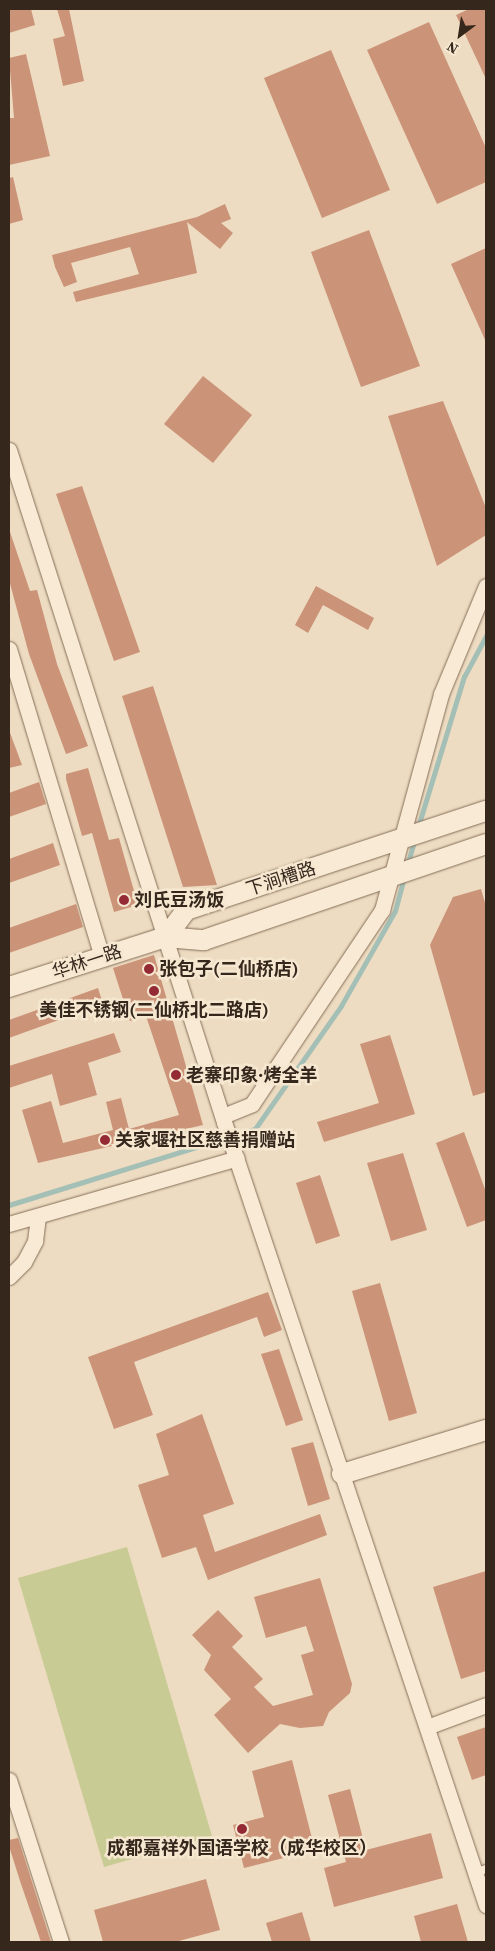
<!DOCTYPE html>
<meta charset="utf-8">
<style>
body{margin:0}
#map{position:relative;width:495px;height:1951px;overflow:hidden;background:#eddcc1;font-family:"Source Serif 4","Noto Sans SC",serif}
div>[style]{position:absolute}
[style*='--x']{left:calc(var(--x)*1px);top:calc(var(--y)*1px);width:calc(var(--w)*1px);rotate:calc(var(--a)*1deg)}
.green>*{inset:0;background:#c9cb95}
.stream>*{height:4.5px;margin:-2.25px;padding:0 2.25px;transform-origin:2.25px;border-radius:2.25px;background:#a4bfb5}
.building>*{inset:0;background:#cb9378}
.roads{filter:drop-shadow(0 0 1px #866d59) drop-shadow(0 0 1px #866d59)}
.lane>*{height:8px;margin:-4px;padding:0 4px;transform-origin:4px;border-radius:4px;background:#f8ead4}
.street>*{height:15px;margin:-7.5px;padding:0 7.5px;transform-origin:7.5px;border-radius:7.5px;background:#f8ead4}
.secondary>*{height:20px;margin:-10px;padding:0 10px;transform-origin:10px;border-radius:10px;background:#f8ead4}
.dots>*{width:14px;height:14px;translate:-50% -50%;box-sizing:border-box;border:2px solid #f5e7d0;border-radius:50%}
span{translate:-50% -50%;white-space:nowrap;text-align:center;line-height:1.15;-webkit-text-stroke:5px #f5e7d0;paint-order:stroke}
.street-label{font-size:18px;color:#36271d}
.poi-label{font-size:18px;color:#36271d;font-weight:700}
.left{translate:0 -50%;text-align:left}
.frame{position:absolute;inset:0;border:10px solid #36271d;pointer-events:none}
.north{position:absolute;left:435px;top:10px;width:50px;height:50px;-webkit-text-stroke:4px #f5e7d0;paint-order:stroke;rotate:211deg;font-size:14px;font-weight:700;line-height:20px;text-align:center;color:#36271d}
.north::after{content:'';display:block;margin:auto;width:18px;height:22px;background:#36271d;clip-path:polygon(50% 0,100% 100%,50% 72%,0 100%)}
</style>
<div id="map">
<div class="green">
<i style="clip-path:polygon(127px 1547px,212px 1836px,104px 1867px,18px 1578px)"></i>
</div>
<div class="stream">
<i style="--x:418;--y:827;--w:157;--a:-73"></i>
<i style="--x:464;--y:677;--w:47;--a:-61.8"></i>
<i style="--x:407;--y:866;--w:25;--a:-74"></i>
<i style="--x:9;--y:1205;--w:257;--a:-17.2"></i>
<i style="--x:255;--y:1129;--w:150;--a:-55"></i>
<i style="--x:341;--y:1006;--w:109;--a:-60.4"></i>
<i style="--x:395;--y:911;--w:34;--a:-75"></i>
</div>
<div class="building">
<i style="clip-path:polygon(9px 9px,31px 9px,35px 25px,9px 33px)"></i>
<i style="clip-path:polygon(57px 9px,69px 9px,84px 81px,63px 86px,53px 39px,65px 36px)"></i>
<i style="clip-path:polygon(469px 9px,486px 9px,486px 79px,456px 15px)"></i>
<i style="clip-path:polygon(429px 22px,486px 148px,486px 182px,437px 204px,367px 50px)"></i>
<i style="clip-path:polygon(331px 50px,390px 190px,322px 218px,264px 78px)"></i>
<i style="clip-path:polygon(26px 54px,50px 156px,9px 165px,9px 118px,14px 118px,9px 58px)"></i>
<i style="clip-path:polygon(13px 177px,23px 220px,9px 224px,9px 178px)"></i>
<i style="clip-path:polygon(225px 204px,231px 219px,221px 223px,233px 233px,220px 249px,187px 222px,197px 273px,76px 302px,73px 292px,139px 274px,130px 247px,71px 263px,77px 282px,64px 287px,55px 267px,52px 255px,197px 217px)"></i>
<i style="clip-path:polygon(369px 230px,420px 366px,361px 387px,311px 252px)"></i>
<i style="clip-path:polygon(486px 248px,486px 342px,451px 264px)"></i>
<i style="clip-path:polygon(203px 376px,252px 415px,213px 463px,164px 424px)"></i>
<i style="clip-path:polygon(443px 401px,486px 508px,486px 535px,437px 566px,388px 416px)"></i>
<i style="clip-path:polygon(82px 486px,140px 652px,114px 661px,56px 494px)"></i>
<i style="clip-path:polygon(9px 529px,30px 591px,37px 590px,57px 664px,88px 746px,66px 754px,29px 654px,9px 580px)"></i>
<i style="clip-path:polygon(316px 586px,374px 618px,368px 630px,323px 605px,308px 633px,295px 625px)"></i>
<i style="clip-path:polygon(153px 686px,217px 885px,183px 887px,122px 696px)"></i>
<i style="clip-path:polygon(9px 730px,22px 765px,9px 768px)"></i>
<i style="clip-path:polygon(88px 768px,109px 840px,119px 838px,138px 905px,114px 912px,92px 833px,82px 836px,66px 779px,66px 774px)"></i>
<i style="clip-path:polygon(39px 782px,46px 804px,9px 817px,9px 793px)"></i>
<i style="clip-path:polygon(53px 843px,60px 865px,9px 883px,9px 859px)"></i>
<i style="clip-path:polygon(481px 889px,486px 906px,486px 1092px,473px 1096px,430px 945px,453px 897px)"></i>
<i style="clip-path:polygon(76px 904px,83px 927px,9px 953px,9px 928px)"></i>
<i style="clip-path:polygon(154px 955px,203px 1125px,38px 1163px,22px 1110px,51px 1101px,63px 1143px,113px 1130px,106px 1102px,121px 1098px,129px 1129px,179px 1115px,146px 1016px,130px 1021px,113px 968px)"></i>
<i style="clip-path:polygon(98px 988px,103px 1004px,9px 1038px,9px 1020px)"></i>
<i style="clip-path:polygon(114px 1033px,121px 1052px,88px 1063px,97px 1095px,60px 1106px,52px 1074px,9px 1088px,9px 1066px)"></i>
<i style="clip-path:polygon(390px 1035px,415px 1114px,324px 1142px,317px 1122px,379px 1103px,360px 1044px)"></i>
<i style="clip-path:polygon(464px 1132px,486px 1192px,486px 1220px,467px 1227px,436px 1143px)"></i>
<i style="clip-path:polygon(403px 1153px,427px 1230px,391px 1241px,367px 1163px)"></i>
<i style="clip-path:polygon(320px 1175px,340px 1236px,316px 1244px,296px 1183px)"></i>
<i style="clip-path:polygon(380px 1283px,417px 1413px,389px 1421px,352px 1291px)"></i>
<i style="clip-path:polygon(268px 1292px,282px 1330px,264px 1337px,257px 1317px,134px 1362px,153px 1415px,114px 1429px,88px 1357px)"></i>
<i style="clip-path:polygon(279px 1349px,303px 1420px,286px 1426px,261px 1354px)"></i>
<i style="clip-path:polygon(202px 1414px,234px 1504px,203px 1515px,215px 1552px,320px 1514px,327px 1535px,208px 1580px,196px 1547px,162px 1558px,138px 1485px,169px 1475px,156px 1434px)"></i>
<i style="clip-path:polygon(313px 1442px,330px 1499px,308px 1506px,291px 1448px)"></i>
<i style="clip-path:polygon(486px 1571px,486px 1671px,461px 1679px,433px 1587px)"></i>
<i style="clip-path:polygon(320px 1578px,352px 1684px,350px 1693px,329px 1712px,323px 1726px,300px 1728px,280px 1724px,248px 1753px,214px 1715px,231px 1699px,204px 1670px,211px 1655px,192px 1635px,218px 1610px,243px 1636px,232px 1647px,263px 1679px,254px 1687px,273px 1706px,313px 1695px,301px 1655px,314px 1651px,306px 1626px,266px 1638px,254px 1597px)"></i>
<i style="clip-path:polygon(486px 1727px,486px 1775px,472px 1780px,457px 1737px)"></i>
<i style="clip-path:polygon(292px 1760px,315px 1850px,244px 1868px,233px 1825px,264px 1817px,252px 1771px)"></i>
<i style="clip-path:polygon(350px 1789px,366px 1850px,431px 1833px,443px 1878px,334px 1907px,324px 1868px,346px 1862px,328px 1795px)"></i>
<i style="clip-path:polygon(18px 1838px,51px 1942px,41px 1942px,21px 1884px,9px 1846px,9px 1840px)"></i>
<i style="clip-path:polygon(206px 1879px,220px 1930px,175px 1942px,103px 1942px,94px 1910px)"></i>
<i style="clip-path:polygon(457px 1904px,468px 1942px,421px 1942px,414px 1916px)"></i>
<i style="clip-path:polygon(302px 1912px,311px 1942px,272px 1942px,266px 1923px)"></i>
</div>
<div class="roads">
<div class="lane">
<i style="--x:475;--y:1873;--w:12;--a:-20"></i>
</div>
<div class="street">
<i style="--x:9;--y:450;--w:706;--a:72.26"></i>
<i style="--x:224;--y:1122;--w:826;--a:71.5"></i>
<i style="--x:9;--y:649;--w:322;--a:73.2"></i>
<i style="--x:223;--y:1116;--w:31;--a:-22"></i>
<i style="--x:252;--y:1104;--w:234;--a:-56.2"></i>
<i style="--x:382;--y:910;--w:224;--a:-74.7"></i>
<i style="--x:441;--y:694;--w:117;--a:-67.4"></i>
<i style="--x:9;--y:1224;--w:237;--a:-16.1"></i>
<i style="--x:9;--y:1277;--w:21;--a:-45"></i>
<i style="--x:24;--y:1262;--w:24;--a:-62"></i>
<i style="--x:35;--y:1241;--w:24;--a:-83"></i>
<i style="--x:427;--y:1727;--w:63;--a:-20.4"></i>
<i style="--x:9;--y:1780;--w:170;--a:72.2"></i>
</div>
<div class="secondary">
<i style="--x:166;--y:937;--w:34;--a:-53"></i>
<i style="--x:186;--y:910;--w:316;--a:-18.3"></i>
<i style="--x:9;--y:987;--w:165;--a:-17.7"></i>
<i style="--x:166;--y:937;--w:38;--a:5"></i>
<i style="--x:204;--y:940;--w:298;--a:-18.8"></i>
<i style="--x:342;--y:1474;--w:151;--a:-17"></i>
</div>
</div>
<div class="dots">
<i style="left:124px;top:900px;background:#942a34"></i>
<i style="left:149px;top:969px;background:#942a34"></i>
<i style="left:154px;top:991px;background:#942a34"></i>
<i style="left:176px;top:1075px;background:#942a34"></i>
<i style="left:105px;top:1140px;background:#942a34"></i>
<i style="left:242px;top:1829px;background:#942a34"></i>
</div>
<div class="street-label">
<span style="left:281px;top:879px;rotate:-18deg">下涧槽路</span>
<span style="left:87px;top:962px;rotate:-18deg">华林一路</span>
</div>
<div class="poi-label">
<span class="left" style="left:134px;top:900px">刘氏豆汤饭</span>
<span class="left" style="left:159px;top:969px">张包子(二仙桥店)</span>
<span style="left:154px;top:1010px">美佳不锈钢(二仙桥北二路店)</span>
<span class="left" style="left:186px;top:1075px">老寨印象·烤全羊</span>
<span class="left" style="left:115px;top:1140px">关家堰社区慈善捐赠站</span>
<span style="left:242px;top:1848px">成都嘉祥外国语学校（成华校区）</span>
</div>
<div class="frame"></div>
<div class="north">N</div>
</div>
